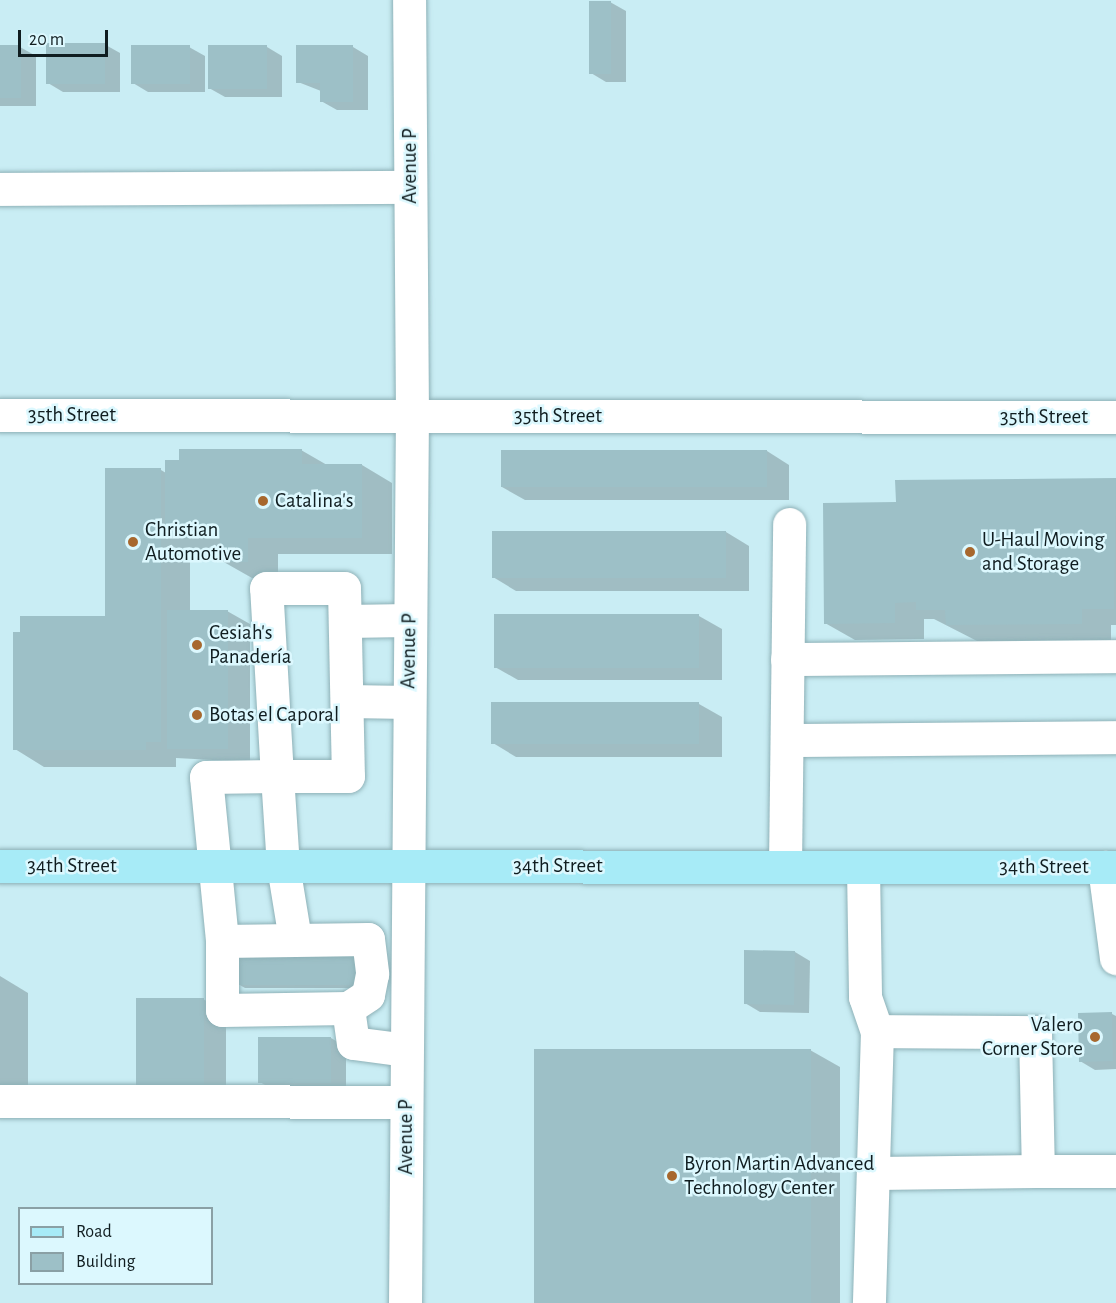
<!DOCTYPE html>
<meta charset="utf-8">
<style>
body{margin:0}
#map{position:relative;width:1116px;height:1303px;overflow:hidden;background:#c9edf4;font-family:"Alegreya Sans",sans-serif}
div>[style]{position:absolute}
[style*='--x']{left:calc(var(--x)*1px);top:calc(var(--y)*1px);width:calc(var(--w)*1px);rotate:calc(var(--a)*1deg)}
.shadow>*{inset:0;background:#0003}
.building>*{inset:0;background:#9dc0c7}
.roads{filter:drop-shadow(0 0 2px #8eb1b7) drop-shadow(0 0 2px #8eb1b7)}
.minor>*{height:33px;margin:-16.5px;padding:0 16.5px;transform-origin:16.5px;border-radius:16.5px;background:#fff}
.major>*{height:33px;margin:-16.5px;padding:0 16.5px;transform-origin:16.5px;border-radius:16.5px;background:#a7ebf7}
.dots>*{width:16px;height:16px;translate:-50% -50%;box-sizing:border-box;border:3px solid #dcf8fe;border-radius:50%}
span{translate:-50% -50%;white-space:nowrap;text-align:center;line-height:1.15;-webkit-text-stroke:5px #dcf8fe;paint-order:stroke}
.street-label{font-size:21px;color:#101d20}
.poi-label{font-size:21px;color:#101d20}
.left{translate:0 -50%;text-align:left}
.right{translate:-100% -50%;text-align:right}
.legend{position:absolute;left:18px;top:1207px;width:195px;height:78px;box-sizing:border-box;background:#dcf8fe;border:2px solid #8aa0a5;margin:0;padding:8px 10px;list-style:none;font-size:18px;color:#101d20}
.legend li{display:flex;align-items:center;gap:12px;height:30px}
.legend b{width:30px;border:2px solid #8aa0a5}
.scale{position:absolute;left:18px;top:30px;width:90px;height:27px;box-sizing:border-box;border:3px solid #101d20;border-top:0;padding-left:8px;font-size:18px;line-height:21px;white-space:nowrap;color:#101d20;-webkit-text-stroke:4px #dcf8fe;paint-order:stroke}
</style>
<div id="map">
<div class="shadow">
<i style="clip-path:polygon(610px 2px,626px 11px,626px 82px,606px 82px,591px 73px)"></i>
<i style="clip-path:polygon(104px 44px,120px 53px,120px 92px,63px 92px,48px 83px)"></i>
<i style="clip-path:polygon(0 47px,20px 47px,36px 56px,36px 106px,0 106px)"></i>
<i style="clip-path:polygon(189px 47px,205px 56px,205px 92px,148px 92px,133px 83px)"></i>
<i style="clip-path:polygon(267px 47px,282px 56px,282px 97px,225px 97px,209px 88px)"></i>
<i style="clip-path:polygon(353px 47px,368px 56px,368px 110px,337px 110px,321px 101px,321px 91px,298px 82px)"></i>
<i style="clip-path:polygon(301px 450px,327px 465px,362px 465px,392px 483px,392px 554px,278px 554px,278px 578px,252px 578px,222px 561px,222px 554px,190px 551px,190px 611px,227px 611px,250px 624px,250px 762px,176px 758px,176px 767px,44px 767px,15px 749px,106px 618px,161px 470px,166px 473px)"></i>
<i style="clip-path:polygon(767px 451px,789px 465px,789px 500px,525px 500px,502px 487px)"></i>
<i style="clip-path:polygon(1116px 480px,1116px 625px,1111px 625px,1111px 640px,977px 641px,934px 619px,924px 619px,924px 639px,855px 640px,825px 623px,897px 504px,897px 481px)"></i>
<i style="clip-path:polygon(726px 532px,749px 546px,749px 591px,516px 591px,493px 577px)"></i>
<i style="clip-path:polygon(699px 616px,722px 629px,722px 680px,518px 680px,495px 667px)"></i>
<i style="clip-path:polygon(699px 704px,722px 717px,722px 757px,516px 757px,493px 743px)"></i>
<i style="clip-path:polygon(238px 951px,370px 988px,245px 988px,238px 984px)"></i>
<i style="clip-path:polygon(795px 952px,810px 961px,809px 1013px,760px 1012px,745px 1003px)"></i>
<i style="clip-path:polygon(0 976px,28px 993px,28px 1102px,0 1102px)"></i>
<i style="clip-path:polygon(203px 999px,226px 1012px,226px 1098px,161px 1098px)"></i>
<i style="clip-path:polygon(1112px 1014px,1116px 1016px,1116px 1069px,1095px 1070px,1080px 1061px)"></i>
<i style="clip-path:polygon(331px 1038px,346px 1047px,346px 1091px,275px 1091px,260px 1082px)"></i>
<i style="clip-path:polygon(810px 1050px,840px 1067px,840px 1303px,536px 1303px)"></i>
</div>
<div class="building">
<i style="clip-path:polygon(589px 1px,611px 1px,611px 74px,589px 74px)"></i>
<i style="clip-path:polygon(46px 43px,105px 43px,105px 84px,46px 84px)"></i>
<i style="clip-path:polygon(0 45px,21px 45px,21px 98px,0 98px)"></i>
<i style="clip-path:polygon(131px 45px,190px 45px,190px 84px,131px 84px)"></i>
<i style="clip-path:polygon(208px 45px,267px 45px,267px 89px,208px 89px)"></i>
<i style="clip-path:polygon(296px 45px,353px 45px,353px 102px,320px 102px,320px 83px,296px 83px)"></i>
<i style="clip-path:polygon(179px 449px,302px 449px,302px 464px,362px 464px,362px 538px,248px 538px,248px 562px,220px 562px,220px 538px,165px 538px,165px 460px,179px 460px)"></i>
<i style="clip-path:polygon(501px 450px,767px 450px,767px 487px,501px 487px)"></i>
<i style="clip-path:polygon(105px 468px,161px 468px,161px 742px,146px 742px,146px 750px,13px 750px,13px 632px,20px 632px,20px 616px,105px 616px)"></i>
<i style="clip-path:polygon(1116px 478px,1114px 609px,1082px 609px,1082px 624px,946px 625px,945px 610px,916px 610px,916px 602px,895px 603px,895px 623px,824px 624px,823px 503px,896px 502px,895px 480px)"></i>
<i style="clip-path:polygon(492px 531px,726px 531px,726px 578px,492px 578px)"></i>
<i style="clip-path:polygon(167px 610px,228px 610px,228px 749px,167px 749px)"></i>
<i style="clip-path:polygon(494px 614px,699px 614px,699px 668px,494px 668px)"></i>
<i style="clip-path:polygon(491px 702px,699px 702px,699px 744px,491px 744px)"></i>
<i style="clip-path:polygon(236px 949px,364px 949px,364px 985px,236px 985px)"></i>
<i style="clip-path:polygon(744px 950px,795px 951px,794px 1005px,744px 1004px)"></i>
<i style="clip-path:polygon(136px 998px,204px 998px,204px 1086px,136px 1086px)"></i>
<i style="clip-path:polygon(1112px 1012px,1113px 1061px,1079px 1062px,1078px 1013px)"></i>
<i style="clip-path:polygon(258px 1037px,331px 1037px,331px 1083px,258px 1083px)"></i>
<i style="clip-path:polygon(534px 1049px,811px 1049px,811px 1303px,534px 1303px)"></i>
</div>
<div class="roads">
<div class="minor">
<i style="--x:0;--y:189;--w:410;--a:-0.3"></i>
<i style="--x:0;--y:415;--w:1116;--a:0.1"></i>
<i style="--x:346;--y:621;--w:63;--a:-0.9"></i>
<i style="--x:787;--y:659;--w:329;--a:-0.5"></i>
<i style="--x:347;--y:701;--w:62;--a:0.9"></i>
<i style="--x:787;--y:740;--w:329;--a:-0.5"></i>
<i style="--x:785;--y:866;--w:342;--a:-89.3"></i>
<i style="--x:863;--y:867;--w:130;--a:89.1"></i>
<i style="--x:865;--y:997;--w:36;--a:71"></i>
<i style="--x:877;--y:1031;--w:272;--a:91.7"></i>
<i style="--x:1104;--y:867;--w:92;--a:82.5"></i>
<i style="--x:295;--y:939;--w:74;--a:-99.3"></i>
<i style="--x:283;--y:866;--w:90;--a:-93.8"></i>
<i style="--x:277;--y:776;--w:188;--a:-93.3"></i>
<i style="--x:266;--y:588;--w:78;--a:0"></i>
<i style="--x:344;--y:588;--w:188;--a:88.8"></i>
<i style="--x:348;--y:776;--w:71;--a:180"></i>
<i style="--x:277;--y:776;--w:71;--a:179.2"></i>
<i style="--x:206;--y:777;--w:165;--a:84.4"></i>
<i style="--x:222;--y:941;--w:69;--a:90"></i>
<i style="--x:222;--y:1010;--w:126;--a:-0.9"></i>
<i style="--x:348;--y:1008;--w:35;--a:82"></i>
<i style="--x:353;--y:1043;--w:53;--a:7.5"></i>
<i style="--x:222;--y:941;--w:146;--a:-0.8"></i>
<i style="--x:368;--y:939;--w:35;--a:83"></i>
<i style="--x:372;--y:974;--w:21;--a:101"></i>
<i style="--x:368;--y:995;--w:24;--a:147"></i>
<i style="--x:877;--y:1031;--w:158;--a:0.4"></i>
<i style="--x:1035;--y:1032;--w:139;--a:88.8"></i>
<i style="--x:1038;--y:1171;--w:78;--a:0"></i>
<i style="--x:0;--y:1101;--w:406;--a:0.1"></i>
<i style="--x:873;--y:1173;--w:165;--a:-0.7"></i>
<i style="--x:405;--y:1303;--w:887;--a:-89.55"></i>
<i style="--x:412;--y:416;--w:416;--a:-90.4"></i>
</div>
<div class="major">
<i style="--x:0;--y:866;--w:1116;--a:0.05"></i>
</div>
</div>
<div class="dots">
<i style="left:263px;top:501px;background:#a7682e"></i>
<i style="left:133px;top:542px;background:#a7682e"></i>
<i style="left:970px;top:552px;background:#a7682e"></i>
<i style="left:197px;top:645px;background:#a7682e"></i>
<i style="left:197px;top:715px;background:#a7682e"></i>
<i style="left:1095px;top:1037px;background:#a7682e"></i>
<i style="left:672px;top:1176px;background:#a7682e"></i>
</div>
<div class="street-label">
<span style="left:410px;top:166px;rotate:-90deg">Avenue P</span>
<span style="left:72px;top:415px">35th Street</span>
<span style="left:558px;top:416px">35th Street</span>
<span style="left:1044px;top:417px">35th Street</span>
<span style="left:409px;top:651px;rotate:-89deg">Avenue P</span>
<span style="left:72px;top:866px">34th Street</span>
<span style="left:558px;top:866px">34th Street</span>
<span style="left:1044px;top:867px">34th Street</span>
<span style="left:406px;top:1137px;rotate:-90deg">Avenue P</span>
</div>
<div class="poi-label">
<span class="left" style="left:275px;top:501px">Catalina's</span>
<span class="left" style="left:145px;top:542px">Christian<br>Automotive</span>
<span class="left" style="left:982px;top:552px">U-Haul Moving<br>and Storage</span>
<span class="left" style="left:209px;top:645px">Cesiah's<br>Panadería</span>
<span class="left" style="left:209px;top:715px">Botas el Caporal</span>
<span class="right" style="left:1083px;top:1037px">Valero<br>Corner Store</span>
<span class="left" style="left:684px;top:1176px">Byron Martin Advanced<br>Technology Center</span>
</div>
<ul class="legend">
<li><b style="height:8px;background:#a7ebf7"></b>Road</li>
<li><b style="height:16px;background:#9dc0c7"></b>Building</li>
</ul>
<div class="scale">20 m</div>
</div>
